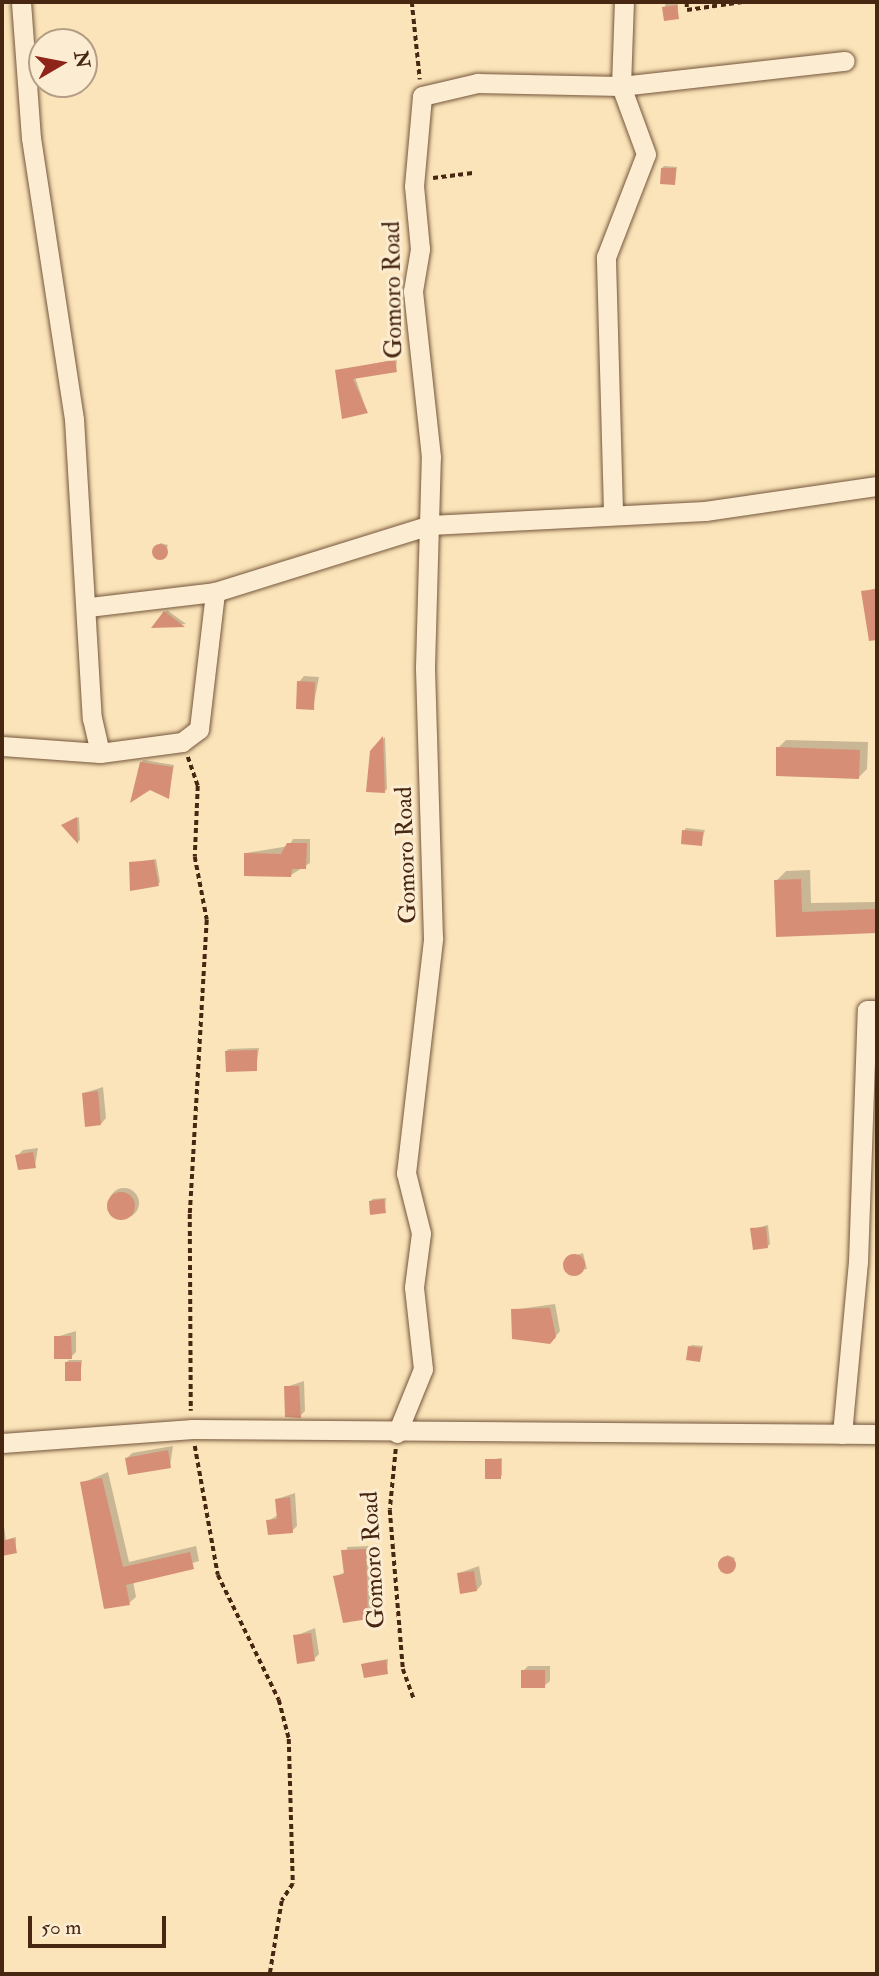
<!DOCTYPE html>
<style>
body{margin:0}
#map{position:relative;width:879px;height:1976px;overflow:hidden;background:#fbe4b9;font-family:"IM FELL Double Pica",serif}
div>[style]{position:absolute}
[style*='--x']{left:calc(var(--x)*1px);top:calc(var(--y)*1px);width:calc(var(--w)*1px);rotate:calc(var(--a)*1deg)}
.shadow>*{inset:0;background:#0003}
.round{border-radius:50%}
.building>*{inset:0;background:#d68f76}
.path>*{height:3.5px;margin-top:-1.75px;transform-origin:0;background:repeating-linear-gradient(90deg,#482712 0 5px,transparent 0 8.5px)}
.roads{filter:drop-shadow(0 0 2px #75563c) drop-shadow(0 0 2px #75563c)}
.minor>*{height:19px;margin:-9.5px;padding:0 9.5px;transform-origin:9.5px;border-radius:9.5px;background:#fcedd2}
span{translate:-50% -50%;white-space:nowrap;text-align:center;line-height:1.15;-webkit-text-stroke:6px #fcedd2;paint-order:stroke}
.street-label{font-size:24px;color:#482712}
.frame{position:absolute;inset:0;border:4px solid #482712;pointer-events:none}
.north{position:absolute;left:28px;top:28px;width:70px;height:70px;box-sizing:border-box;background:#fcedd2;border:2px solid #b49e85;border-radius:50%;rotate:80deg;font-size:19px;font-weight:700;line-height:28px;text-align:center;color:#482712}
.north::after{content:'';display:block;margin:auto;width:24px;height:32px;background:#8f2418;clip-path:polygon(50% 0,100% 100%,50% 72%,0 100%)}
.scale{position:absolute;left:28px;top:1916px;width:138px;height:32px;box-sizing:border-box;border:4px solid #482712;border-top:0;padding-left:9px;font-size:21px;line-height:24px;white-space:nowrap;color:#482712;-webkit-text-stroke:5px #fcedd2;paint-order:stroke}
</style>
<div id="map">
<div class="shadow">
<i style="clip-path:polygon(665px 2px,678px 2px,678px 17px,666px 19px)"></i>
<i style="clip-path:polygon(664px 166px,677px 167px,675px 183px,662px 168px)"></i>
<i style="clip-path:polygon(397px 359px,396px 370px,355px 377px,367px 412px,337px 371px)"></i>
<i style="clip-path:polygon(160px 543px,168px 545px,164px 556px,155px 555px)"></i>
<i style="clip-path:polygon(877px 588px,877px 610px,866px 612px,863px 592px)"></i>
<i style="clip-path:polygon(167px 610px,186px 624px,155px 627px)"></i>
<i style="clip-path:polygon(304px 676px,319px 677px,313px 708px,299px 682px)"></i>
<i style="clip-path:polygon(385px 737px,387px 789px,385px 791px,371px 752px)"></i>
<i style="clip-path:polygon(786px 740px,868px 742px,867px 769px,859px 777px,778px 748px)"></i>
<i style="clip-path:polygon(144px 760px,174px 765px,168px 797px,141px 762px)"></i>
<i style="clip-path:polygon(79px 817px,80px 840px,78px 842px,64px 825px)"></i>
<i style="clip-path:polygon(705px 830px,701px 844px,684px 831px,686px 828px)"></i>
<i style="clip-path:polygon(293px 839px,310px 839px,310px 863px,291px 875px,246px 853px,289px 846px)"></i>
<i style="clip-path:polygon(156px 859px,160px 882px,158px 884px,130px 863px)"></i>
<i style="clip-path:polygon(810px 870px,811px 903px,877px 902px,877px 931px,778px 935px,776px 881px,786px 871px)"></i>
<i style="clip-path:polygon(259px 1048px,256px 1069px,226px 1051px,229px 1049px)"></i>
<i style="clip-path:polygon(103px 1087px,106px 1118px,101px 1124px,84px 1093px)"></i>
<i style="clip-path:polygon(38px 1148px,35px 1166px,17px 1156px,23px 1150px)"></i>
<i class="round" style="left:109px;top:1188px;width:30px;height:30px"></i>
<i style="clip-path:polygon(386px 1198px,385px 1211px,371px 1201px,373px 1199px)"></i>
<i style="clip-path:polygon(768px 1225px,770px 1244px,768px 1246px,752px 1229px)"></i>
<i style="clip-path:polygon(583px 1253px,587px 1269px,565px 1272px,567px 1258px)"></i>
<i style="clip-path:polygon(555px 1304px,560px 1331px,555px 1337px,512px 1310px)"></i>
<i style="clip-path:polygon(76px 1331px,76px 1352px,71px 1357px,56px 1337px)"></i>
<i style="clip-path:polygon(692px 1345px,703px 1346px,700px 1360px,689px 1347px)"></i>
<i style="clip-path:polygon(69px 1360px,82px 1360px,80px 1380px,67px 1362px)"></i>
<i style="clip-path:polygon(304px 1381px,305px 1411px,300px 1416px,286px 1387px)"></i>
<i style="clip-path:polygon(173px 1446px,170px 1466px,127px 1458px,132px 1453px)"></i>
<i style="clip-path:polygon(502px 1458px,502px 1475px,500px 1477px,487px 1460px)"></i>
<i style="clip-path:polygon(108px 1472px,129px 1562px,196px 1546px,199px 1561px,133px 1581px,136px 1597px,129px 1603px,82px 1483px)"></i>
<i style="clip-path:polygon(295px 1493px,297px 1526px,292px 1531px,268px 1521px,278px 1515px,277px 1499px)"></i>
<i style="clip-path:polygon(2px 1512px,6px 1540px,16px 1537px,16px 1551px,2px 1551px)"></i>
<i style="clip-path:polygon(369px 1546px,371px 1614px,367px 1617px,335px 1577px,345px 1572px,347px 1547px)"></i>
<i style="clip-path:polygon(727px 1555px,735px 1558px,730px 1570px,721px 1567px)"></i>
<i style="clip-path:polygon(479px 1566px,482px 1584px,477px 1590px,459px 1573px)"></i>
<i style="clip-path:polygon(315px 1628px,319px 1654px,314px 1659px,295px 1636px)"></i>
<i style="clip-path:polygon(388px 1659px,387px 1672px,363px 1665px,365px 1663px)"></i>
<i style="clip-path:polygon(528px 1666px,550px 1666px,550px 1681px,544px 1686px,523px 1671px)"></i>
</div>
<div class="building">
<i style="clip-path:polygon(677px 5px,679px 19px,664px 21px,662px 7px)"></i>
<i style="clip-path:polygon(661px 168px,676px 168px,675px 185px,660px 184px)"></i>
<i style="clip-path:polygon(395px 360px,397px 372px,353px 379px,368px 413px,342px 419px,335px 370px)"></i>
<i class="round" style="left:152px;top:544px;width:16px;height:16px"></i>
<i style="clip-path:polygon(876px 589px,877px 640px,869px 641px,861px 591px)"></i>
<i style="clip-path:polygon(164px 611px,185px 627px,151px 628px)"></i>
<i style="clip-path:polygon(297px 681px,315px 682px,314px 710px,296px 709px)"></i>
<i style="clip-path:polygon(383px 736px,385px 793px,366px 792px,370px 751px)"></i>
<i style="clip-path:polygon(776px 747px,860px 750px,859px 779px,776px 776px)"></i>
<i style="clip-path:polygon(140px 762px,173px 767px,169px 799px,150px 790px,130px 803px)"></i>
<i style="clip-path:polygon(77px 817px,78px 844px,61px 825px)"></i>
<i style="clip-path:polygon(682px 830px,703px 832px,702px 846px,681px 844px)"></i>
<i style="clip-path:polygon(287px 843px,307px 843px,306px 869px,292px 869px,291px 877px,244px 876px,244px 853px,281px 854px)"></i>
<i style="clip-path:polygon(154px 860px,159px 886px,130px 891px,129px 862px)"></i>
<i style="clip-path:polygon(801px 879px,802px 912px,877px 909px,877px 933px,776px 937px,774px 880px)"></i>
<i style="clip-path:polygon(257px 1050px,257px 1071px,226px 1072px,225px 1051px)"></i>
<i style="clip-path:polygon(98px 1091px,101px 1125px,85px 1127px,82px 1093px)"></i>
<i style="clip-path:polygon(33px 1152px,36px 1168px,18px 1170px,15px 1155px)"></i>
<i class="round" style="left:107px;top:1192px;width:28px;height:28px"></i>
<i style="clip-path:polygon(384px 1199px,386px 1213px,370px 1215px,369px 1201px)"></i>
<i style="clip-path:polygon(766px 1227px,768px 1248px,753px 1250px,750px 1228px)"></i>
<i class="round" style="left:563px;top:1254px;width:22px;height:22px"></i>
<i style="clip-path:polygon(550px 1308px,556px 1337px,550px 1344px,512px 1339px,511px 1309px)"></i>
<i style="clip-path:polygon(54px 1336px,71px 1336px,72px 1359px,54px 1359px)"></i>
<i style="clip-path:polygon(688px 1346px,702px 1348px,700px 1362px,686px 1360px)"></i>
<i style="clip-path:polygon(65px 1362px,81px 1362px,81px 1381px,65px 1381px)"></i>
<i style="clip-path:polygon(284px 1386px,299px 1386px,301px 1418px,285px 1417px)"></i>
<i style="clip-path:polygon(168px 1450px,171px 1468px,128px 1475px,125px 1458px)"></i>
<i style="clip-path:polygon(485px 1459px,501px 1459px,501px 1479px,485px 1479px)"></i>
<i style="clip-path:polygon(102px 1478px,123px 1567px,190px 1552px,194px 1569px,126px 1585px,130px 1605px,104px 1609px,80px 1482px)"></i>
<i style="clip-path:polygon(290px 1497px,293px 1533px,268px 1535px,266px 1520px,277px 1519px,275px 1499px)"></i>
<i style="clip-path:polygon(14px 1538px,17px 1553px,2px 1556px,2px 1541px)"></i>
<i style="clip-path:polygon(366px 1549px,368px 1619px,343px 1623px,333px 1576px,344px 1574px,341px 1550px)"></i>
<i class="round" style="left:718px;top:1556px;width:18px;height:18px"></i>
<i style="clip-path:polygon(474px 1571px,477px 1591px,460px 1594px,457px 1573px)"></i>
<i style="clip-path:polygon(311px 1633px,315px 1661px,297px 1664px,293px 1635px)"></i>
<i style="clip-path:polygon(386px 1660px,388px 1674px,364px 1678px,361px 1664px)"></i>
<i style="clip-path:polygon(521px 1670px,545px 1670px,545px 1688px,521px 1688px)"></i>
</div>
<div class="path">
<i style="--x:412;--y:2;--w:78;--a:84.1"></i>
<i style="--x:687;--y:2;--w:8;--a:90"></i>
<i style="--x:687;--y:10;--w:56;--a:-8.3"></i>
<i style="--x:433;--y:178;--w:40;--a:-7.1"></i>
<i style="--x:188;--y:757;--w:31;--a:71"></i>
<i style="--x:198;--y:786;--w:71;--a:92.4"></i>
<i style="--x:195;--y:857;--w:64;--a:79.2"></i>
<i style="--x:207;--y:920;--w:294;--a:93.3"></i>
<i style="--x:190;--y:1214;--w:197;--a:89.7"></i>
<i style="--x:195;--y:1446;--w:131;--a:79.9"></i>
<i style="--x:218;--y:1575;--w:139;--a:64"></i>
<i style="--x:279;--y:1700;--w:40;--a:75.6"></i>
<i style="--x:289;--y:1739;--w:145;--a:88.4"></i>
<i style="--x:293;--y:1884;--w:20;--a:123"></i>
<i style="--x:282;--y:1901;--w:74;--a:99.3"></i>
<i style="--x:396;--y:1449;--w:61;--a:95.6"></i>
<i style="--x:390;--y:1510;--w:160;--a:85.3"></i>
<i style="--x:403;--y:1669;--w:33;--a:70"></i>
</div>
<div class="roads">
<div class="minor">
<i style="--x:21;--y:2;--w:136;--a:85.8"></i>
<i style="--x:31;--y:138;--w:284;--a:81.3"></i>
<i style="--x:74;--y:419;--w:300;--a:86.6"></i>
<i style="--x:92;--y:718;--w:36;--a:77"></i>
<i style="--x:613;--y:511;--w:254;--a:-91.6"></i>
<i style="--x:606;--y:257;--w:110;--a:-68.8"></i>
<i style="--x:646;--y:154;--w:72;--a:-110.2"></i>
<i style="--x:621;--y:86;--w:84;--a:-88"></i>
<i style="--x:89;--y:607;--w:127;--a:-6.8"></i>
<i style="--x:2;--y:746;--w:98;--a:4.1"></i>
<i style="--x:100;--y:753;--w:83;--a:-7.6"></i>
<i style="--x:182;--y:742;--w:21;--a:-37"></i>
<i style="--x:199;--y:729;--w:138;--a:-83.3"></i>
<i style="--x:215;--y:592;--w:225;--a:-17.3"></i>
<i style="--x:430;--y:525;--w:275;--a:-2.9"></i>
<i style="--x:705;--y:511;--w:174;--a:-8.3"></i>
<i style="--x:397;--y:1433;--w:69;--a:-67.9"></i>
<i style="--x:423;--y:1369;--w:82;--a:-96.3"></i>
<i style="--x:414;--y:1287;--w:54;--a:-82.6"></i>
<i style="--x:421;--y:1233;--w:62;--a:-104"></i>
<i style="--x:406;--y:1173;--w:237;--a:-83.4"></i>
<i style="--x:433;--y:938;--w:271;--a:-91.7"></i>
<i style="--x:425;--y:667;--w:210;--a:-88.4"></i>
<i style="--x:431;--y:457;--w:167;--a:-96.2"></i>
<i style="--x:413;--y:291;--w:43;--a:-80.5"></i>
<i style="--x:420;--y:249;--w:63;--a:-95.4"></i>
<i style="--x:414;--y:186;--w:90;--a:-84.9"></i>
<i style="--x:422;--y:96;--w:57;--a:-13.3"></i>
<i style="--x:477;--y:83;--w:144;--a:1.2"></i>
<i style="--x:621;--y:86;--w:225;--a:-6.4"></i>
<i style="--x:842;--y:1434;--w:173;--a:-84.7"></i>
<i style="--x:858;--y:1262;--w:252;--a:-88"></i>
<i style="--x:867;--y:1010;--w:10;--a:0"></i>
<i style="--x:2;--y:1443;--w:191;--a:-4.2"></i>
<i style="--x:192;--y:1429;--w:685;--a:0.42"></i>
</div>
</div>
<div class="street-label">
<span style="left:393px;top:290px;rotate:-91deg">Gomoro Road</span>
<span style="left:406px;top:855px;rotate:-92deg">Gomoro Road</span>
<span style="left:373px;top:1560px;rotate:-93deg">Gomoro Road</span>
</div>
<div class="frame"></div>
<div class="north">N</div>
<div class="scale">50 m</div>
</div>
